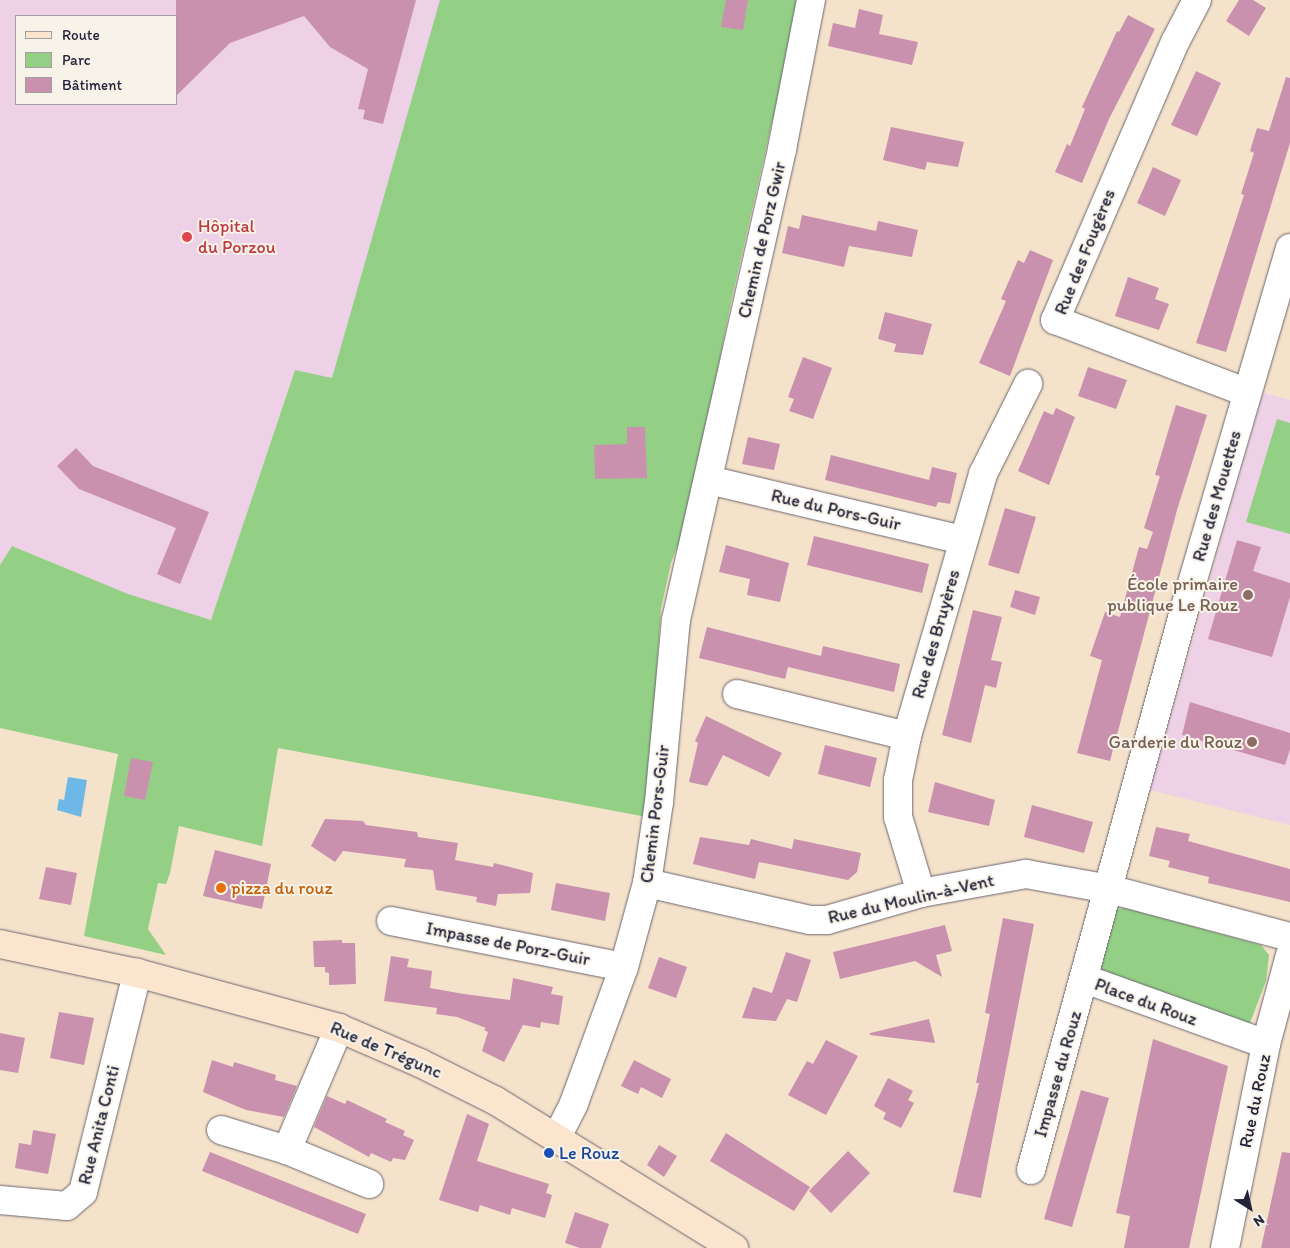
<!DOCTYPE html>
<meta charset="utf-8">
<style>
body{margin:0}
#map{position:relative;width:1290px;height:1248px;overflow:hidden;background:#f4e2cb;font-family:Itim,sans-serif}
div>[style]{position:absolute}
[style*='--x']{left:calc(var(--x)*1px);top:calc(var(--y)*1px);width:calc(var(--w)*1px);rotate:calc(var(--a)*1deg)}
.built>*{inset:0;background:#eed0e7}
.green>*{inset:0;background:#93d086}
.water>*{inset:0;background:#6db8e6}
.building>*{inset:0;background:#ca91af}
.roads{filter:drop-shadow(0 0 1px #6c656d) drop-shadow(0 0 1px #6c656d)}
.street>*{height:28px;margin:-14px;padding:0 14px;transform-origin:14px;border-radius:14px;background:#fff}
.secondary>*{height:28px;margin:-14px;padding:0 14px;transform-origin:14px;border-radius:14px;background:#fbe5cf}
.dots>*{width:14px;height:14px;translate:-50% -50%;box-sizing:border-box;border:2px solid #f7f3e8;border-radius:50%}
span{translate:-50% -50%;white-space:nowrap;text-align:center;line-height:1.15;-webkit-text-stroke:4px #f7f3e8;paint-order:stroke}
.health-label{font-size:18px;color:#be3a42}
.left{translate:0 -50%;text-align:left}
.street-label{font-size:18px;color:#22223b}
.education-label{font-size:18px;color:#785e54}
.right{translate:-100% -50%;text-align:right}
.food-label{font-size:18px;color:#c56008}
.transit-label{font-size:18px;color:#164399}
.legend{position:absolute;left:15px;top:15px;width:162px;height:90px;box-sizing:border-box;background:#f7f3e8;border:1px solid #a29fa3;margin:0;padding:6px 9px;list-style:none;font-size:15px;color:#22223b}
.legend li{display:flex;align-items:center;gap:10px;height:25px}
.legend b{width:25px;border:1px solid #a29fa3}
.north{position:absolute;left:1225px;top:1183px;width:50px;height:50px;-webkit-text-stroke:4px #f7f3e8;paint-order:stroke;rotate:145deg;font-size:14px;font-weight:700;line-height:20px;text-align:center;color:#22223b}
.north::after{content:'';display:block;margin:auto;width:18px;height:22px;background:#22223b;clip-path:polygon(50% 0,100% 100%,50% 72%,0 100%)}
</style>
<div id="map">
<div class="built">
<i style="clip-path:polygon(evenodd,0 0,443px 0,332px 379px,295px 370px,211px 620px,139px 599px,13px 546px,0 565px,0 0,16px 16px,176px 16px,176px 104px,16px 104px,16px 16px)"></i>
<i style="clip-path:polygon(1263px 393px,1290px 400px,1290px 825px,1150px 790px)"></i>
</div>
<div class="green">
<i style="clip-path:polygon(440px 0,800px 0,731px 302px,689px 516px,671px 563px,661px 609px,647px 817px,278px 748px,262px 846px,179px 826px,170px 873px,166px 884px,158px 883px,148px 929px,166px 955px,84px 936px,118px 754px,0 728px,0 565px,12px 546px,128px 594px,211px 620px,295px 370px,332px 378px)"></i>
<i style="clip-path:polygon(1277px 419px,1290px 423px,1290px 534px,1246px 522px)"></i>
<i style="clip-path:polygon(1125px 908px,1261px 945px,1269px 955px,1266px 981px,1250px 1023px,1240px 1023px,1101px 975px,1096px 964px,1115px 909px)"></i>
</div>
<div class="water">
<i style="clip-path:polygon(68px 777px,87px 780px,81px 817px,57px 810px,59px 799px,64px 800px)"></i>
</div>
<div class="building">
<i style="clip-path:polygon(176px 0,416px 0,383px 124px,363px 119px,365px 110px,358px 109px,368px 69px,330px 47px,304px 16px,230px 43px,176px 96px)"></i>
<i style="clip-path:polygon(726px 0,748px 0,743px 30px,721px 27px)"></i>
<i style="clip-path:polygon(1239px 0,1253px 0,1266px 8px,1249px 36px,1226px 21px)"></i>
<i style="clip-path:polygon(859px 9px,883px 15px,879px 34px,918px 42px,912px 65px,828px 46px,833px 23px,855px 28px)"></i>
<i style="clip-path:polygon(1128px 15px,1155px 29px,1109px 119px,1082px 183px,1055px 172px,1067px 144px,1070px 146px,1085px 109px,1082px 107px,1117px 31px,1119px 32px)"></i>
<i style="clip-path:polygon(1196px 71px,1221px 83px,1197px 136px,1171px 125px)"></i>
<i style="clip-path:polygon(1286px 77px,1290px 78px,1290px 143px,1226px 352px,1196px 343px,1244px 195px,1241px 194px,1254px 153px,1250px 151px,1257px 128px,1269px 131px)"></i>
<i style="clip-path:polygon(891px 127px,964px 142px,958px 167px,927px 162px,925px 170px,883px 160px)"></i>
<i style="clip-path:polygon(1153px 167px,1181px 180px,1165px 216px,1137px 203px)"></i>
<i style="clip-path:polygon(802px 215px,876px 231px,878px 221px,918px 230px,912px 257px,849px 246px,844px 267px,782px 253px,788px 226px,799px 229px)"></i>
<i style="clip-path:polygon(1030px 250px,1053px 260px,1010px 376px,979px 363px,1006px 301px,1001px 299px,1018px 260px,1024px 263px)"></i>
<i style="clip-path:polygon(1128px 277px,1159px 288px,1155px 299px,1169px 304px,1159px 330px,1115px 316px)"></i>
<i style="clip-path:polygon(885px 312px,932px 324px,923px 355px,894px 352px,896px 344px,878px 339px)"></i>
<i style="clip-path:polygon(803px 357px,832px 368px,813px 419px,789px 411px,794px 399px,788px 397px)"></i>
<i style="clip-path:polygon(1088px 367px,1127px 380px,1116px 409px,1078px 396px)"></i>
<i style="clip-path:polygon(1176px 405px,1207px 415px,1177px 510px,1110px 761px,1077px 753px,1102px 660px,1090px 656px,1105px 612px,1120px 617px,1139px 547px,1147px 549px,1153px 532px,1144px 528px,1160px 476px,1155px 475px)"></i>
<i style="clip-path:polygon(1056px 408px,1075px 417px,1049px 485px,1018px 471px,1044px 411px,1053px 415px)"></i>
<i style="clip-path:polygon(627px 427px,645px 427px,647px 478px,595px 479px,594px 445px,627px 444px)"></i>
<i style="clip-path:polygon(748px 437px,780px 444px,774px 470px,742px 464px)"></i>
<i style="clip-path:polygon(76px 448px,93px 466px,209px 512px,180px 584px,157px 574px,176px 528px,79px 489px,57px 466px)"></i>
<i style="clip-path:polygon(831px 455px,929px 480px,932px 467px,957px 473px,950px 504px,938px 502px,936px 507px,825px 480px)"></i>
<i style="clip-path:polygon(1005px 508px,1036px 517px,1019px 574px,988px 565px)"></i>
<i style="clip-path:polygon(814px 536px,929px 564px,922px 593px,807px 565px)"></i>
<i style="clip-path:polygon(1237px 540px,1261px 547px,1253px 571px,1290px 583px,1290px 597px,1272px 657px,1208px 639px)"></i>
<i style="clip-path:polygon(726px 545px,789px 563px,780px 602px,747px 595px,750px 579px,719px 572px)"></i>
<i style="clip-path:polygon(1015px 590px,1040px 597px,1035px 615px,1010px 607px)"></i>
<i style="clip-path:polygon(973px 610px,1002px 617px,991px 660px,1002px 662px,996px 688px,985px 685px,971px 743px,942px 735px)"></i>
<i style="clip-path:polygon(707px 627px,821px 656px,823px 646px,900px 664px,894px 692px,788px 667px,785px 679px,699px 658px)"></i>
<i style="clip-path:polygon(1190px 702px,1290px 733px,1290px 749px,1285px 765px,1182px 735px)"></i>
<i style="clip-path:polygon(706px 716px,782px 753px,769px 777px,723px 755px,707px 786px,689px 782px,698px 743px,695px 741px)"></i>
<i style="clip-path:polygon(825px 745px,877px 758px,870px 787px,818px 774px)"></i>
<i style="clip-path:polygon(131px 758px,153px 762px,145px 800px,124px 796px)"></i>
<i style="clip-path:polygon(935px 782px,995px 800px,989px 826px,928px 812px)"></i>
<i style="clip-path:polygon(1032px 805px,1093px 822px,1084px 853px,1024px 837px)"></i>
<i style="clip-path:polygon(325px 819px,363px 821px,366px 825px,417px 832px,418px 837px,458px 843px,455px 860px,493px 867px,494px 863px,533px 873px,530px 893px,498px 894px,496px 906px,476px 902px,477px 897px,436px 890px,433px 870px,404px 867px,406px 859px,343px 851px,335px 862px,311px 846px)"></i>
<i style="clip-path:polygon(1156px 827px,1190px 834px,1188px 841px,1290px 869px,1290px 902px,1208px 883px,1209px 877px,1168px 867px,1170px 861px,1149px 856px)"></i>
<i style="clip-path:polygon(700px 837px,749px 845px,751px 839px,792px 849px,794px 839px,861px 853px,857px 872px,848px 880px,759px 862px,755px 879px,693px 864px)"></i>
<i style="clip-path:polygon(215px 850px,271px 864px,262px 909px,203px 896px)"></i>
<i style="clip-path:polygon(46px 867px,77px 873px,71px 905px,39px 899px)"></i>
<i style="clip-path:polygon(556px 883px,610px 893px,605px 921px,551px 910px)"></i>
<i style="clip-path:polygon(1003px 918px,1034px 924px,981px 1198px,953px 1192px,979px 1083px,976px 1083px,990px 1014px,985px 1013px)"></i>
<i style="clip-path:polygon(945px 925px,952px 951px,936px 955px,942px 977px,915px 961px,840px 979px,833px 952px)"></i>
<i style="clip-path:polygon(342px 940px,342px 943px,355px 943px,356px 984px,329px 985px,329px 973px,325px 972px,325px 967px,314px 967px,313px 941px)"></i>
<i style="clip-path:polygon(786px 952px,811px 960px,797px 1002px,787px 999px,776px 1021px,742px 1018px,753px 987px,772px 993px)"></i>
<i style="clip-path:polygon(391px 956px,409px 959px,407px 967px,432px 971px,430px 988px,464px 994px,510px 1000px,513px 978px,553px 987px,551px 994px,563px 996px,559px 1025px,541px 1022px,540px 1028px,523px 1025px,504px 1062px,482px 1051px,488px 1032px,484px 1030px,486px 1028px,457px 1017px,436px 1014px,437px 1008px,384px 1001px)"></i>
<i style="clip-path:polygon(659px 957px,687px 967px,676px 998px,648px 988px)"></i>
<i style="clip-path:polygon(59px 1012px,94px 1018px,84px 1065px,50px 1058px)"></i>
<i style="clip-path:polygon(929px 1019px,935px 1043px,870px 1035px,870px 1033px)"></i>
<i style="clip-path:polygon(0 1033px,25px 1038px,18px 1073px,0 1070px)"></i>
<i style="clip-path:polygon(1153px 1039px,1228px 1066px,1189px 1248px,1124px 1248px,1130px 1216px,1116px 1213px)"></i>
<i style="clip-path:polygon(826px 1040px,858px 1056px,826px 1115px,788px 1095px,807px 1061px,813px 1064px)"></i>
<i style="clip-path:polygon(212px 1060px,233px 1067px,234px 1062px,276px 1075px,275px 1080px,297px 1086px,284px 1117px,246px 1110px,203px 1092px)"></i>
<i style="clip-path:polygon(634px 1060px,671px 1079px,662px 1098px,641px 1087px,638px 1094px,621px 1086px)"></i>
<i style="clip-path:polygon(888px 1078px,913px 1091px,908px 1100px,914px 1103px,901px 1128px,883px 1119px,886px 1113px,874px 1106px)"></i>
<i style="clip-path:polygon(1081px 1090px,1109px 1098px,1072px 1227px,1044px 1219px)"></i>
<i style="clip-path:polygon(327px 1096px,345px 1104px,347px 1100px,387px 1119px,385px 1122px,405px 1131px,403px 1135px,414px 1140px,405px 1160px,393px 1158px,391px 1162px,371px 1153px,369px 1157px,314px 1127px)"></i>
<i style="clip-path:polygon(467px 1114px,489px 1124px,477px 1161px,549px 1184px,546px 1193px,552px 1195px,545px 1218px,512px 1208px,510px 1215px,480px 1205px,478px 1212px,439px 1200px)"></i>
<i style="clip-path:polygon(33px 1130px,56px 1134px,48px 1174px,15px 1168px,19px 1143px,31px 1145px)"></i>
<i style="clip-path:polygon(726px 1133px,810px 1187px,794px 1211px,710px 1161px)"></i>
<i style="clip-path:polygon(659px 1145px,677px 1156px,664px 1177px,647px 1165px)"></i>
<i style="clip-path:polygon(848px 1151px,870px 1173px,831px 1213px,809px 1191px)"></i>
<i style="clip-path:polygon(210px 1152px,366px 1214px,358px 1234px,202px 1171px)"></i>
<i style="clip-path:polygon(1282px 1152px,1290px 1153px,1290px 1248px,1261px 1248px)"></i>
<i style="clip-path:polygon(575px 1212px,609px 1224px,601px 1248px,580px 1248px,565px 1243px)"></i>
</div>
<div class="roads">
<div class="street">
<i style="--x:1197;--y:0;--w:47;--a:117.6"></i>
<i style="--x:1175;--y:42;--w:303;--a:113.3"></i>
<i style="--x:1055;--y:320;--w:204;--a:20.7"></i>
<i style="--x:709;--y:480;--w:260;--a:13.3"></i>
<i style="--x:737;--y:694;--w:175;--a:13.9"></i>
<i style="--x:647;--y:883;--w:167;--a:12.8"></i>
<i style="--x:810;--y:920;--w:17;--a:0"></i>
<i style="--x:827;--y:920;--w:98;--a:-16"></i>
<i style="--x:921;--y:893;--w:107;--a:-10.3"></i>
<i style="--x:1026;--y:874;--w:84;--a:10.2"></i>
<i style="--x:1109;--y:889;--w:187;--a:14.9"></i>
<i style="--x:921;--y:893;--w:79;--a:-106.8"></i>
<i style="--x:898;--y:817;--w:37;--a:-90"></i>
<i style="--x:898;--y:780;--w:45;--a:-78.4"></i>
<i style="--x:907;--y:736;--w:273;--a:-73.8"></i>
<i style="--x:983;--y:474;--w:101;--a:-63.4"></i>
<i style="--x:391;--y:921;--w:237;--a:11.2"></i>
<i style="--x:1085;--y:979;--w:192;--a:19.8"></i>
<i style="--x:339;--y:1028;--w:133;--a:113.1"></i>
<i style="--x:287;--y:1150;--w:89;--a:22.5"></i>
<i style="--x:221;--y:1130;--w:69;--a:16.9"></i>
<i style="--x:557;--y:1137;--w:38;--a:-63"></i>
<i style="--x:574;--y:1103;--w:145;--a:-69.8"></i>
<i style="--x:624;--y:967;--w:87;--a:-74.7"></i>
<i style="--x:647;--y:883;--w:82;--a:-81.6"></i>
<i style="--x:659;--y:802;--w:183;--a:-84.7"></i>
<i style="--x:676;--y:620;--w:483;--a:-77.3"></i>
<i style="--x:782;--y:149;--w:152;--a:-79"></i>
<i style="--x:1031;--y:1170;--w:584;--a:-74.7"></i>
<i style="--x:1185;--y:607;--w:374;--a:-73.7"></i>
<i style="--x:0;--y:1200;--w:67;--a:5.1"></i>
<i style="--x:67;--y:1206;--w:21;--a:-41"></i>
<i style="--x:83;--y:1192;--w:226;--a:-76.1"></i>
<i style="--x:1225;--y:1248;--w:208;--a:-78.6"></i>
<i style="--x:1266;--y:1044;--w:92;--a:-74.9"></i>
</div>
<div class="secondary">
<i style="--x:0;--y:944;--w:140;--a:12"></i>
<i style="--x:137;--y:973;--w:209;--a:15.2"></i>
<i style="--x:339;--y:1028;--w:88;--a:23.4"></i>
<i style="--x:420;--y:1063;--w:85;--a:26.6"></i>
<i style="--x:496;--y:1101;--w:280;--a:31.7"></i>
</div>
</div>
<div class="dots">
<i style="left:187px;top:237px;background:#e0444e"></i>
<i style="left:1248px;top:595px;background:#8d6e63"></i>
<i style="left:1252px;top:742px;background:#8d6e63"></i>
<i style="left:221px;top:888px;background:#e8710a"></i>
<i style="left:549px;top:1153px;background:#1a4fb4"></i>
</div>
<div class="health-label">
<span class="left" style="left:198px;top:237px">Hôpital<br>du Porzou</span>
</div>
<div class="street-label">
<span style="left:762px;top:240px;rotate:-77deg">Chemin de Porz Gwir</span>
<span style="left:1085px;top:252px;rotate:-68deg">Rue des Fougères</span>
<span style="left:1217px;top:496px;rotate:-74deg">Rue des Mouettes</span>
<span style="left:836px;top:510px;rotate:13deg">Rue du Pors-Guir</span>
<span style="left:936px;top:634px;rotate:-74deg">Rue des Bruyères</span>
<span style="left:655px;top:814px;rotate:-83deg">Chemin Pors-Guir</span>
<span style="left:911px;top:899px;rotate:-13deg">Rue du Moulin-à-Vent</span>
<span style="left:508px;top:944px;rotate:11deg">Impasse de Porz-Guir</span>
<span style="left:1146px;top:1002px;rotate:20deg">Place du Rouz</span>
<span style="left:386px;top:1050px;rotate:23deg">Rue de Trégunc</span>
<span style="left:1058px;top:1074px;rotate:-74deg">Impasse du Rouz</span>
<span style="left:1255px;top:1101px;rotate:-78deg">Rue du Rouz</span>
<span style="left:99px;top:1125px;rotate:-76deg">Rue Anita Conti</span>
</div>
<div class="education-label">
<span class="right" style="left:1238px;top:595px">École primaire<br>publique Le Rouz</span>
<span class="right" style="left:1242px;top:742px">Garderie du Rouz</span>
</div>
<div class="food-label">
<span class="left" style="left:231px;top:888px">pizza du rouz</span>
</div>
<div class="transit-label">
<span class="left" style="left:559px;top:1153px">Le Rouz</span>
</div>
<ul class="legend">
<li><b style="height:6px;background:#fbe5cf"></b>Route</li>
<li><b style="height:14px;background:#93d086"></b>Parc</li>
<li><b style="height:14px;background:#ca91af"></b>Bâtiment</li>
</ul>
<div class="north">N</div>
</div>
